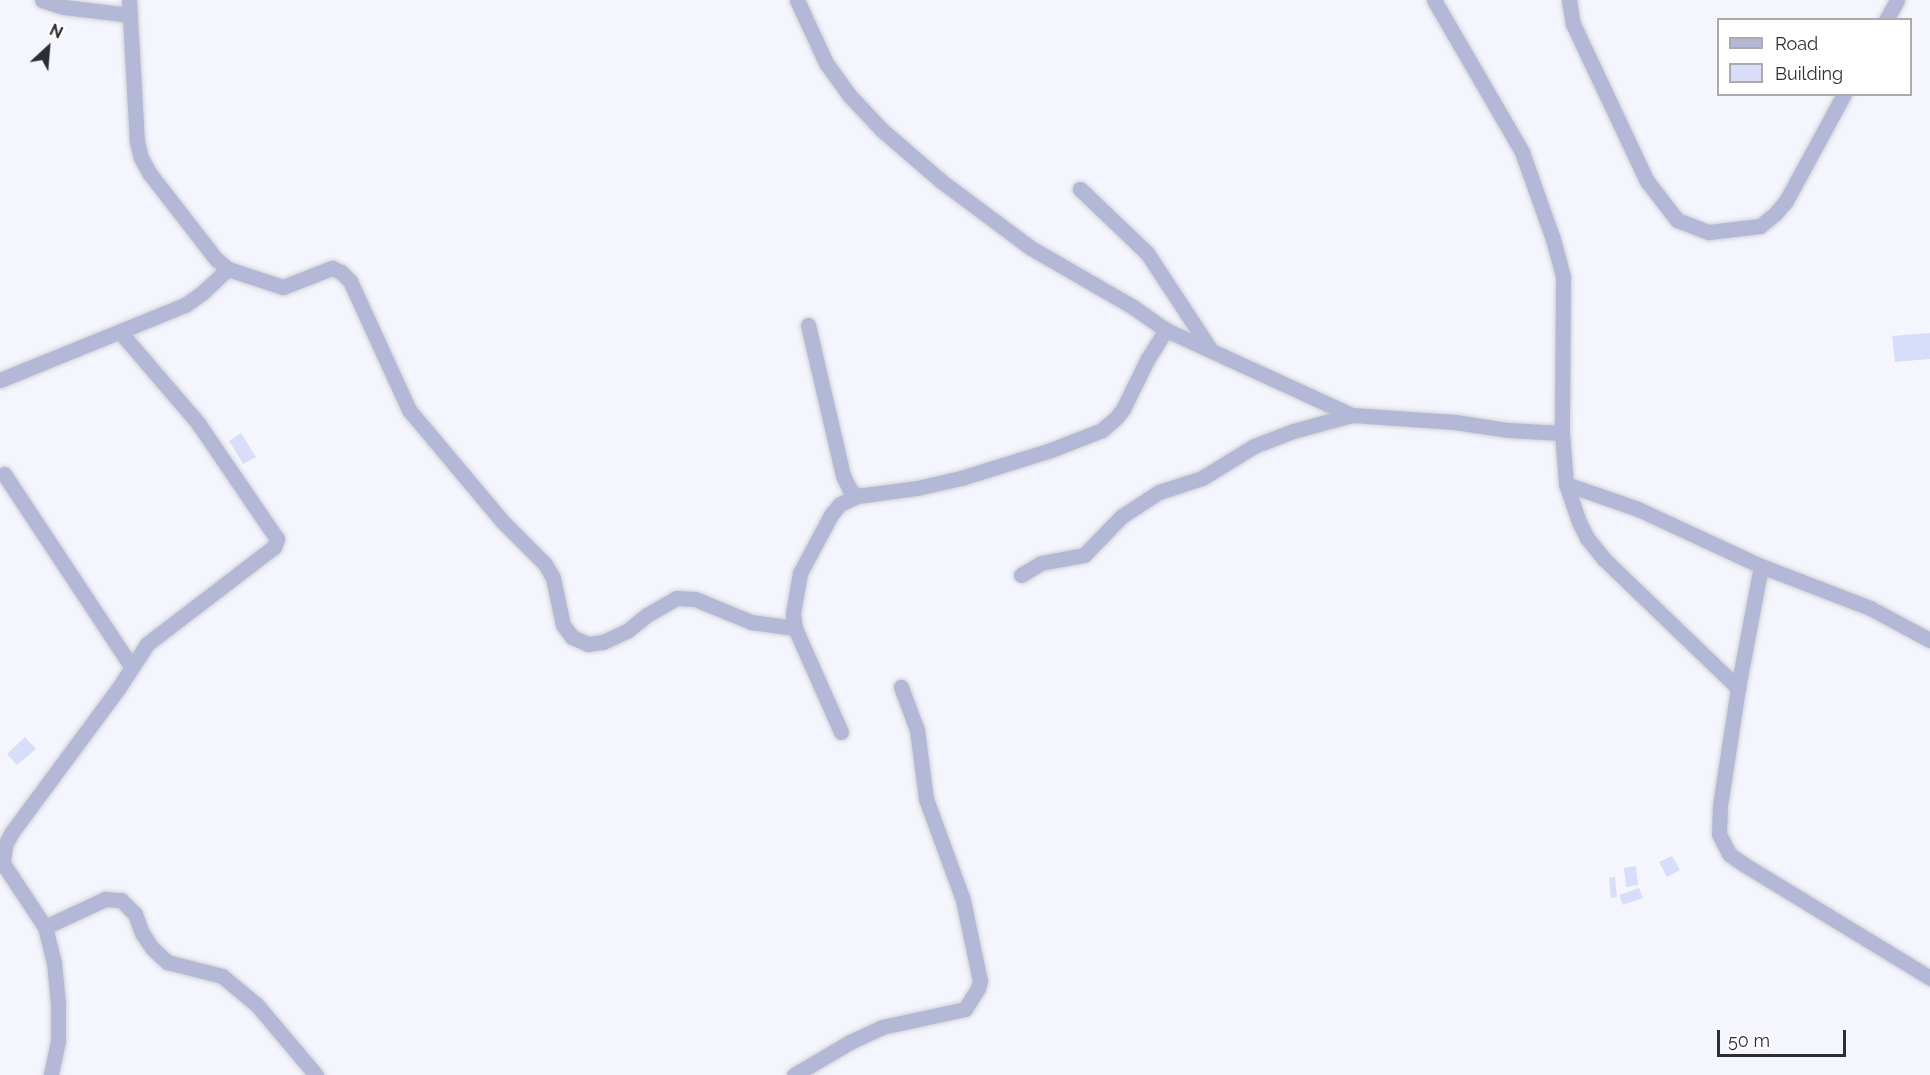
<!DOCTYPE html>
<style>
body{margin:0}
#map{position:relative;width:1930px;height:1075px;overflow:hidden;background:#f5f6fd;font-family:Raleway,sans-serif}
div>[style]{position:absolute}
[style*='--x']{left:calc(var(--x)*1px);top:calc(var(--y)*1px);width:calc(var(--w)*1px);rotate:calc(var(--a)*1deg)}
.building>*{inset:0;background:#d8defa}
.roads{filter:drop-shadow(0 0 2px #d1d2d9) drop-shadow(0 0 2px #d1d2d9)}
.minor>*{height:15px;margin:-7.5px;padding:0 7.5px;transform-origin:7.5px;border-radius:7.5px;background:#b2b8d6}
span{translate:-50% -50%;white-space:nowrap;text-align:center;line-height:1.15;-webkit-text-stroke:5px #fff;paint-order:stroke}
.legend{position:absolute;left:1717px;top:18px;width:195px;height:78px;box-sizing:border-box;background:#fff;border:2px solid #ababae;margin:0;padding:8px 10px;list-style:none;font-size:18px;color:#2d2e34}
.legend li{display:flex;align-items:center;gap:12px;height:30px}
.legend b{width:30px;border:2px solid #ababae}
.north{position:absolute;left:18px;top:18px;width:60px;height:60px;-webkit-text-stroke:4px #fff;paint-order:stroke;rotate:26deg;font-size:16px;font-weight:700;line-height:24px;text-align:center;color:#2d2e34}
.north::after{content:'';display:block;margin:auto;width:21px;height:27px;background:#2d2e34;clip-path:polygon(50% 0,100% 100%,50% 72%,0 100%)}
.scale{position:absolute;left:1717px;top:1030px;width:129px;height:27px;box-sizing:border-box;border:3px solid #2d2e34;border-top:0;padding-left:8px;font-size:18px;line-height:21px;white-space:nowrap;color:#2d2e34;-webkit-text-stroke:4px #fff;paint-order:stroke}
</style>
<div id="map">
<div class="building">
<i style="clip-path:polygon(1930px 333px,1930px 359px,1895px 362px,1892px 336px)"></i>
<i style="clip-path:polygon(241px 433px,256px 457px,243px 464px,229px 441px)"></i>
<i style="clip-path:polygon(25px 737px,36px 749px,17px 765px,7px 754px)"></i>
<i style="clip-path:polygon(1672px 856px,1680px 870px,1667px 877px,1659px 862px)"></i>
<i style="clip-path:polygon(1636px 866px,1638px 885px,1626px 887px,1624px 868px)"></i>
<i style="clip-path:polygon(1615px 877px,1617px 897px,1611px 898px,1609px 878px)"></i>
<i style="clip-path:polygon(1639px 888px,1643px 898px,1623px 905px,1619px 895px)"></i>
</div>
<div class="roads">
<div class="minor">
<i style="--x:42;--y:0;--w:23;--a:18"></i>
<i style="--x:64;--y:7;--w:66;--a:6.9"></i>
<i style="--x:129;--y:0;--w:142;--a:86.8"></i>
<i style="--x:137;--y:142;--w:16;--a:76"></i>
<i style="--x:141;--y:158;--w:18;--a:61"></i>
<i style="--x:150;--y:174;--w:108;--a:52.2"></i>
<i style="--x:216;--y:259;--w:16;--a:40"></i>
<i style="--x:228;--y:269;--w:58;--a:18.1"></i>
<i style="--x:283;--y:287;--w:53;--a:-21.2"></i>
<i style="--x:332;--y:268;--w:10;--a:24"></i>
<i style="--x:341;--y:272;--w:13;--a:45"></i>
<i style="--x:350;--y:281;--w:142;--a:65.4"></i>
<i style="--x:409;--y:410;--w:146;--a:50"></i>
<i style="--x:503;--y:522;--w:59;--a:45"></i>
<i style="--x:545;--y:564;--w:16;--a:60"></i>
<i style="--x:553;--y:578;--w:48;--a:78"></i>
<i style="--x:563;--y:625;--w:15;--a:53"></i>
<i style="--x:572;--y:637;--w:17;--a:24"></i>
<i style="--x:588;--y:644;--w:15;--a:-8"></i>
<i style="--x:603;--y:642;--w:26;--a:-25"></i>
<i style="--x:627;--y:631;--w:26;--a:-39"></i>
<i style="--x:647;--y:615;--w:34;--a:-30"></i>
<i style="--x:676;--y:598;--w:19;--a:3"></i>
<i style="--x:695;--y:599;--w:61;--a:22.3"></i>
<i style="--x:751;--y:622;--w:44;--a:7.8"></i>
<i style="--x:797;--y:0;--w:69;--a:65.3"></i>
<i style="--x:826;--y:63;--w:39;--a:54"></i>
<i style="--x:849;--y:95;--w:48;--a:46.7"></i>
<i style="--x:882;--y:130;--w:78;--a:40.8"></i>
<i style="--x:941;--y:181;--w:112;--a:36.7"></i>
<i style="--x:1031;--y:248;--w:118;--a:30"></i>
<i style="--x:1133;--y:307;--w:40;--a:34.9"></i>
<i style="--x:1166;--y:330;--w:205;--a:24.6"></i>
<i style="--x:1352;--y:415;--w:103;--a:3.9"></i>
<i style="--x:1455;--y:422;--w:54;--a:8.6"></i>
<i style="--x:1508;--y:430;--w:54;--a:3.2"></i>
<i style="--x:1434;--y:0;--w:176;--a:59.9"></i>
<i style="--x:1522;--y:152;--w:92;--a:70.4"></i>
<i style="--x:1553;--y:239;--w:39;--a:75"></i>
<i style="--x:1563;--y:277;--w:156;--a:90.4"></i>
<i style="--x:1562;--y:433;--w:51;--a:85.5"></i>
<i style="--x:1566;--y:484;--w:40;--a:71.1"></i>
<i style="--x:1579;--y:522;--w:18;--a:63"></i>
<i style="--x:1587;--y:538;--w:27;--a:51"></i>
<i style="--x:1604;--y:559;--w:186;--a:43.9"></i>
<i style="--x:1569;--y:0;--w:24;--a:81"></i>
<i style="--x:1573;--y:24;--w:174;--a:64.8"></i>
<i style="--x:1647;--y:181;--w:49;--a:52.4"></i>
<i style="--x:1677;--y:220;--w:34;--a:21"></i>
<i style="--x:1709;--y:232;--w:51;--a:-6.7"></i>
<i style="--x:1760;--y:226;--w:19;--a:-39"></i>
<i style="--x:1775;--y:214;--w:17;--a:-50"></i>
<i style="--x:1786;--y:201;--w:122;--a:-61.5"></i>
<i style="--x:1886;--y:20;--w:23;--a:-61"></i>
<i style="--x:1080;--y:189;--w:93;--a:43.7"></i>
<i style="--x:1147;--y:253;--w:115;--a:56.7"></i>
<i style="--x:808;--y:325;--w:155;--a:76.9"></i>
<i style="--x:843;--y:476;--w:16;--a:63"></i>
<i style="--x:850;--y:490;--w:9;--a:41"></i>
<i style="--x:857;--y:496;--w:61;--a:-7.6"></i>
<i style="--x:917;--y:488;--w:45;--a:-12.8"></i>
<i style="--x:961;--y:478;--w:94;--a:-17.3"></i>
<i style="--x:1051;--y:450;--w:55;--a:-21.4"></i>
<i style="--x:1102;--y:430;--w:18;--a:-41"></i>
<i style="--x:1116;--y:418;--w:11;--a:-52"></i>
<i style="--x:1123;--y:409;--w:55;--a:-63.9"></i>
<i style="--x:1147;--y:360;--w:36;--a:-58"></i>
<i style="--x:0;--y:380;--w:200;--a:-22.1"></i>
<i style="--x:185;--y:305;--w:21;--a:-35"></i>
<i style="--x:202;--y:293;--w:35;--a:-43"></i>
<i style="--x:4;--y:474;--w:230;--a:56.5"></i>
<i style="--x:1566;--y:484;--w:76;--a:19.1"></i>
<i style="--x:1638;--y:509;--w:136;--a:24.9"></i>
<i style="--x:1761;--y:566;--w:117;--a:21.1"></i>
<i style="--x:1870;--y:608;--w:68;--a:28.1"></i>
<i style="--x:1761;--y:566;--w:124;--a:100.7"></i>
<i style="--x:1738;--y:688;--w:119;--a:98.7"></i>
<i style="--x:1720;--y:806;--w:28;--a:92"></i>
<i style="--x:1719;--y:834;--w:22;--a:63"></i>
<i style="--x:1729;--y:854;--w:19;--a:35"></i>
<i style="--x:1745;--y:865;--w:217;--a:31.4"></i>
<i style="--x:1021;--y:575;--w:23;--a:-31"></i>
<i style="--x:1041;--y:563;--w:44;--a:-10.5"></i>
<i style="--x:1084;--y:555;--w:54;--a:-45.7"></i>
<i style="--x:1122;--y:516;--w:44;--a:-33"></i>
<i style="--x:1159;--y:492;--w:45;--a:-18"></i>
<i style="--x:1202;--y:478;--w:61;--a:-31.6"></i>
<i style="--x:1254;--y:446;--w:42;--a:-21"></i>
<i style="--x:1293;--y:431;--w:61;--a:-15.2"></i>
<i style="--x:841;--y:732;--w:114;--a:-113.9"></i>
<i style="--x:795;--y:628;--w:15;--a:-98"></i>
<i style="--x:793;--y:613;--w:41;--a:-80.1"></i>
<i style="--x:800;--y:573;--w:66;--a:-61.9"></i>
<i style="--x:831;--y:515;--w:14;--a:-51"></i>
<i style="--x:840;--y:504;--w:19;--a:-25"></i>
<i style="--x:0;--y:859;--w:82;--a:56.5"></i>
<i style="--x:45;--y:927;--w:37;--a:76"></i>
<i style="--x:54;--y:963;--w:41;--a:84.4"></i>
<i style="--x:58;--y:1004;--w:37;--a:90"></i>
<i style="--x:58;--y:1041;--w:35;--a:102"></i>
<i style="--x:3;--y:862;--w:17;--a:-83"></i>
<i style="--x:5;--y:845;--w:15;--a:-62"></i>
<i style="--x:12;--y:832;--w:178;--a:-53.5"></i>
<i style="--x:118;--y:689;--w:54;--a:-57.2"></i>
<i style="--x:147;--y:644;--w:160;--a:-37.4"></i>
<i style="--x:274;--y:547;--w:9;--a:-69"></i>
<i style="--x:277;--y:539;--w:140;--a:-124.3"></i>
<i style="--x:198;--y:423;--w:120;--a:-130.6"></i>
<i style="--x:45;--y:927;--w:66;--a:-25"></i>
<i style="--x:105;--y:899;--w:16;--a:4"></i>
<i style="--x:121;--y:900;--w:20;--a:45"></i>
<i style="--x:135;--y:914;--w:20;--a:70"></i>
<i style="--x:142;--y:933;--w:18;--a:56"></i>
<i style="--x:152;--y:948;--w:21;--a:43"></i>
<i style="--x:167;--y:962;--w:57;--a:14.3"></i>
<i style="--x:222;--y:976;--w:45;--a:39.6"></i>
<i style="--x:257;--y:1005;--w:92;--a:49.9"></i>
<i style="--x:794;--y:1075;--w:65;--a:-30.5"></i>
<i style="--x:850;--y:1042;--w:35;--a:-25"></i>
<i style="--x:882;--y:1027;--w:85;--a:-12.2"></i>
<i style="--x:965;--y:1009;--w:25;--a:-58"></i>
<i style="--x:978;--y:988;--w:7;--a:-74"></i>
<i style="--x:980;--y:981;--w:83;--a:-101.9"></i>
<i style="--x:963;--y:900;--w:108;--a:-110.1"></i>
<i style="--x:926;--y:799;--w:70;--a:-97.4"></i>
<i style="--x:917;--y:730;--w:46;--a:-110.4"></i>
</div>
</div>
<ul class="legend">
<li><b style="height:8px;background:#b2b8d6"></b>Road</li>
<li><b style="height:16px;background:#d8defa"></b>Building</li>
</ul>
<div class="north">N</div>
<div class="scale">50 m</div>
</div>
